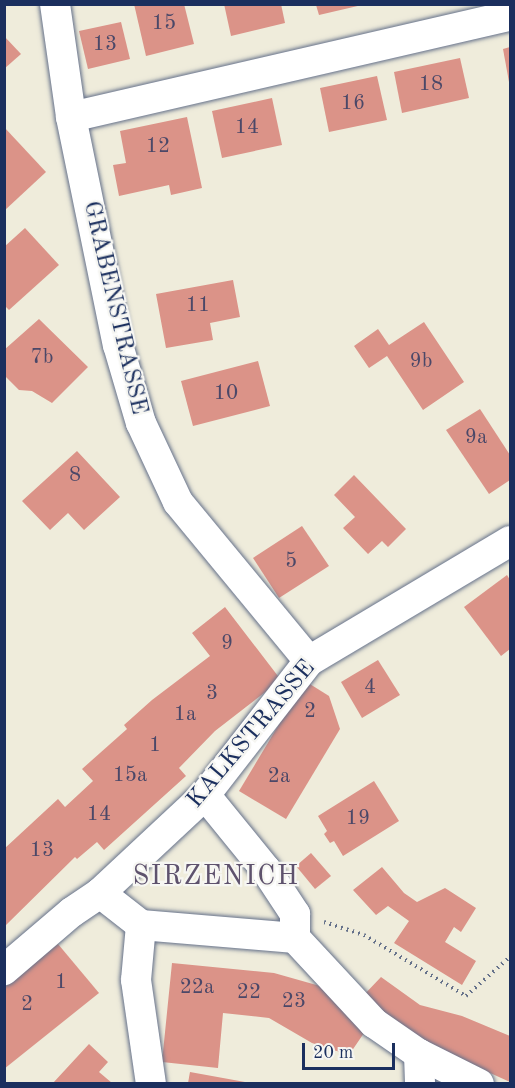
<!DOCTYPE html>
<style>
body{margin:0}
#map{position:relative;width:515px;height:1088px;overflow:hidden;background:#efecdb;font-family:"Old Standard TT",serif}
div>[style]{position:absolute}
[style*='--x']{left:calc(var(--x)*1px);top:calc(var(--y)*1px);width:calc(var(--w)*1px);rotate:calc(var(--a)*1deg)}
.building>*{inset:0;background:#db9388}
.path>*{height:4px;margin-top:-2px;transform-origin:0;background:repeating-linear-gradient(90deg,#65718a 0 1.5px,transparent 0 6px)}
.roads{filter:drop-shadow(0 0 2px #65718a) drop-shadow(0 0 2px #65718a)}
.minor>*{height:30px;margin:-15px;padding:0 15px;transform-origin:15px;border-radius:15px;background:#fff}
span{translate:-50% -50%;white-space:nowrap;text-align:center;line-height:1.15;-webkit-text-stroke:4.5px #f6f6f2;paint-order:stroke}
.number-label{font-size:21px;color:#4b4868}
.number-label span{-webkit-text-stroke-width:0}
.street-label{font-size:24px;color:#1b2f5e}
.quarter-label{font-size:27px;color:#5e526d;letter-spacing:1.5px}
.frame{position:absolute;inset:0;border:6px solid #1b2f5e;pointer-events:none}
.scale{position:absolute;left:302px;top:1043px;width:93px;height:27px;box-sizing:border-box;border:3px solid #1b2f5e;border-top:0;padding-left:8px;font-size:18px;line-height:21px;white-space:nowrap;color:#1b2f5e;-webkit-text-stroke:4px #f6f6f2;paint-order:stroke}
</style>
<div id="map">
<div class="building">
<i style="clip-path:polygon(134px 4px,184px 4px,194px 44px,146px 56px)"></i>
<i style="clip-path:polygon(224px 4px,281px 4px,285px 23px,231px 36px)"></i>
<i style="clip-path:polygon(316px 5px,362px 5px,319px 15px)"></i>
<i style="clip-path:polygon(121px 22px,130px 59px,88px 69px,79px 31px)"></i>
<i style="clip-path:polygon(4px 36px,21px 54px,4px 69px)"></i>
<i style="clip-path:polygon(510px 47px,510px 82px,509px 82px,503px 49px)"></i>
<i style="clip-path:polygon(460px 58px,469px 98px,402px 113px,394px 72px)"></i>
<i style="clip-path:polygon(377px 76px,387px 120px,329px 132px,320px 88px)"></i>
<i style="clip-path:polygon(272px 98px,282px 145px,222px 158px,212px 111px)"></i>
<i style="clip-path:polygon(187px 117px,202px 188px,171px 195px,169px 185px,119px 196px,113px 165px,126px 163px,120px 131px)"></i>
<i style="clip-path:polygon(4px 127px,46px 172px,4px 211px)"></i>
<i style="clip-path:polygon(25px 228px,59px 265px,9px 310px,4px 305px,4px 247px)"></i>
<i style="clip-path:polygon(233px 280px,240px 317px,210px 323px,213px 340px,166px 348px,156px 294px)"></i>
<i style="clip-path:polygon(39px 319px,88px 367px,52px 403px,32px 391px,19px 390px,4px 375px,4px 350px)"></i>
<i style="clip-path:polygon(424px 322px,464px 382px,423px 410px,387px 356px,369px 368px,354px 346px,378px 329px,389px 345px)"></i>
<i style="clip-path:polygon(258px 361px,270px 406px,193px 426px,181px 381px)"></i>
<i style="clip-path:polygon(480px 409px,510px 455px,510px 480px,489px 494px,446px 430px)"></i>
<i style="clip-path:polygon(77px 451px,120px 497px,84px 530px,68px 513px,50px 530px,22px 501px)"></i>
<i style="clip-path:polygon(354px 475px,406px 529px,388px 547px,382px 541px,368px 554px,343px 528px,355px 517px,334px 495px)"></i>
<i style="clip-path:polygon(302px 526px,329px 566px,279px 598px,253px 558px)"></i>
<i style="clip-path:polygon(507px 575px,510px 580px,510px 649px,501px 656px,464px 607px)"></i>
<i style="clip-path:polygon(225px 607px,281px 680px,215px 731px,179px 768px,186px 776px,104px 850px,97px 842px,77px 859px,75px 857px,4px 927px,4px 849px,58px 799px,65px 807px,93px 781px,82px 769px,127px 729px,124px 725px,152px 700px,210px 656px,192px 633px)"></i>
<i style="clip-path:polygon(378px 660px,400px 695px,362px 718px,341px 682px)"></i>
<i style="clip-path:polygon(305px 681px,329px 696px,340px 729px,286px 819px,239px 791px)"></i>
<i style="clip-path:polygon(374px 781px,399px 821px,343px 856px,334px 841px,330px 843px,324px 834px,327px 831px,318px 816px)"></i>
<i style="clip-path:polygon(311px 853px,331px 876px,315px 889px,296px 866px)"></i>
<i style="clip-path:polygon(382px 867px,404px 893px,417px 902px,445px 888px,476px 908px,461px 932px,454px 927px,445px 942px,476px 961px,462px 985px,394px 943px,409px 921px,388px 906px,376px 915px,353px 890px)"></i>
<i style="clip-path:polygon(58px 944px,99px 993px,4px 1069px,4px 988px)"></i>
<i style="clip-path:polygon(172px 963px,274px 973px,320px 986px,364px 1033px,349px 1055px,312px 1043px,269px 1018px,223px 1013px,218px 1068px,162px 1062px)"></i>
<i style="clip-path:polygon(381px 977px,420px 1005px,462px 1016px,510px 1036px,510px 1082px,446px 1053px,408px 1032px,361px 998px)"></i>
<i style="clip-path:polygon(89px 1044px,108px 1062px,99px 1072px,112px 1083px,53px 1083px)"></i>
<i style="clip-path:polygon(190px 1072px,245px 1082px,245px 1083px,188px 1083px)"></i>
</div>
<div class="path">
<i style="--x:324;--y:922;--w:42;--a:18"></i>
<i style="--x:364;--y:935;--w:119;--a:30.9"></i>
<i style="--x:466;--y:996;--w:59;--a:-41.6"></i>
</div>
<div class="roads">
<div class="minor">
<i style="--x:55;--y:4;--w:114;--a:81.9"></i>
<i style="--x:71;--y:117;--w:233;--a:78.4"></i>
<i style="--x:118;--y:345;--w:81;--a:73.6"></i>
<i style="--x:141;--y:423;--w:87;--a:64.9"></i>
<i style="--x:178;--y:502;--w:206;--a:50.5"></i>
<i style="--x:71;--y:117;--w:450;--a:-13"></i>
<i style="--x:205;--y:795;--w:97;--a:50.9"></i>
<i style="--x:266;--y:870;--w:53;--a:56.6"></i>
<i style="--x:295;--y:914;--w:24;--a:90"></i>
<i style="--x:100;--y:893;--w:52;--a:38"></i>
<i style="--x:141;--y:925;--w:155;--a:4.8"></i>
<i style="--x:295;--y:938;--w:116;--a:47.1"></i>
<i style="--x:374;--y:1023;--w:55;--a:34.6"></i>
<i style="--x:419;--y:1054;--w:67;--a:26.6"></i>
<i style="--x:141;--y:925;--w:55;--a:95.2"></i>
<i style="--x:136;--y:980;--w:105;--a:81.8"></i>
<i style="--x:4;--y:970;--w:89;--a:-40.5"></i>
<i style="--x:72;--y:912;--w:34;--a:-34"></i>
<i style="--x:100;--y:893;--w:144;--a:-43"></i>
<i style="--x:205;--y:795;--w:170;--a:-52.2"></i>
<i style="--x:309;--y:661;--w:234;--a:-30.8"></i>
<i style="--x:419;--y:1054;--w:30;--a:88"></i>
</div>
</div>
<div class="number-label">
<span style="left:164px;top:24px">15</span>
<span style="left:105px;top:45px">13</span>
<span style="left:431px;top:85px">18</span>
<span style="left:353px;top:104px">16</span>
<span style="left:247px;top:128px">14</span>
<span style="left:158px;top:147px">12</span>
<span style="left:198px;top:306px">11</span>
<span style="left:42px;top:358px">7b</span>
<span style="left:421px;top:362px">9b</span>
<span style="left:226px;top:394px">10</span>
<span style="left:476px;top:438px">9a</span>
<span style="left:75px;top:476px">8</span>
<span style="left:291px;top:562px">5</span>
<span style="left:227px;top:644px">9</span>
<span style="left:370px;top:688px">4</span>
<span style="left:212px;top:694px">3</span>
<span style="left:310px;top:712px">2</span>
<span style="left:185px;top:715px">1a</span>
<span style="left:155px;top:746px">1</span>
<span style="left:130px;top:776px">15a</span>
<span style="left:279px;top:777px">2a</span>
<span style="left:99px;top:815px">14</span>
<span style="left:358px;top:819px">19</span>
<span style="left:42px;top:851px">13</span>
<span style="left:61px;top:983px">1</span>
<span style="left:197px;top:988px">22a</span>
<span style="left:249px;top:993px">22</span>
<span style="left:294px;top:1002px">23</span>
<span style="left:27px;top:1005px">2</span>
</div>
<div class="street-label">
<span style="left:114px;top:308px;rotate:77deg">GRABENSTRASSE</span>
<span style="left:252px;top:735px;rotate:-50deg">KALKSTRASSE</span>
</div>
<div class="quarter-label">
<span style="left:216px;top:877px">SIRZENICH</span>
</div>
<div class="frame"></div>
<div class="scale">20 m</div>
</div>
